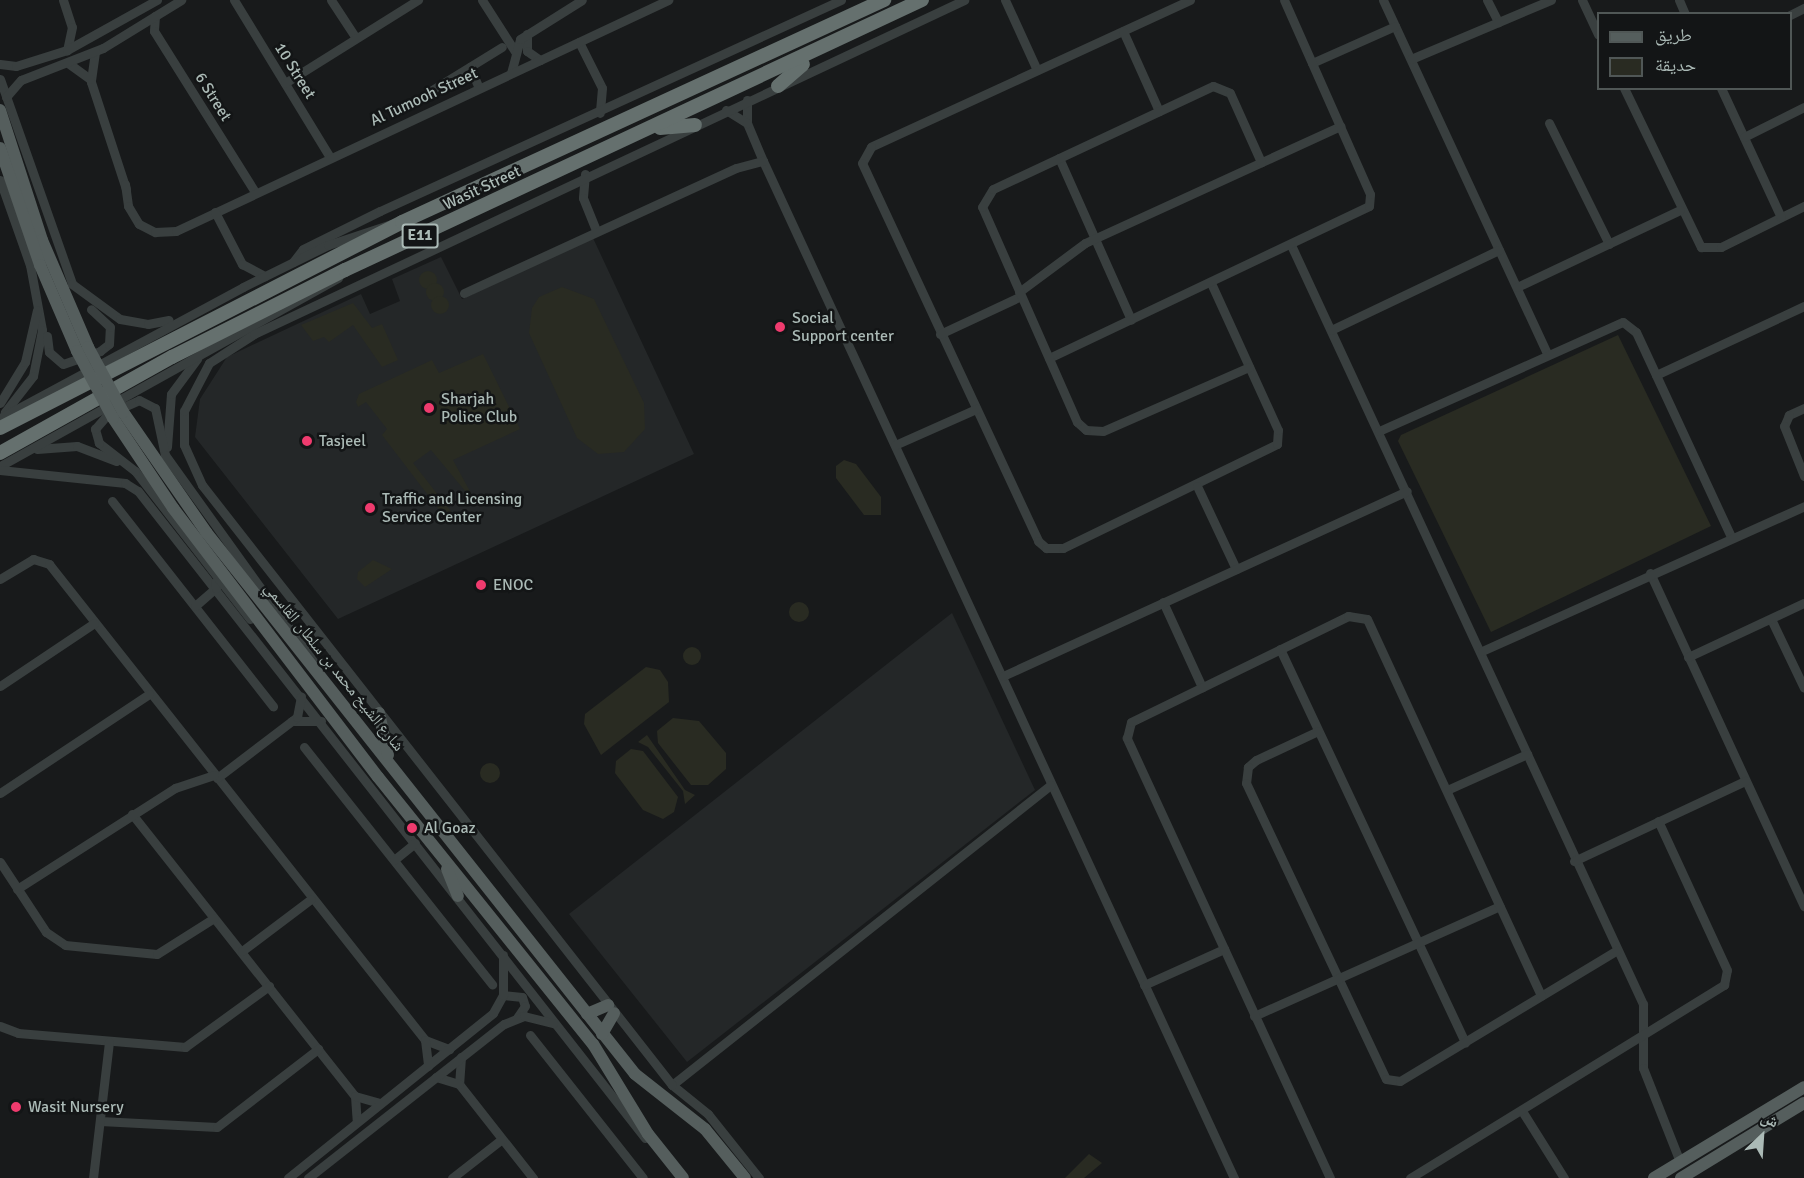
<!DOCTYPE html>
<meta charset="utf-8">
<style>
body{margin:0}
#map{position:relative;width:1804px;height:1178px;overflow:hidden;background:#181a1b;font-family:Signika,"Noto Naskh Arabic",sans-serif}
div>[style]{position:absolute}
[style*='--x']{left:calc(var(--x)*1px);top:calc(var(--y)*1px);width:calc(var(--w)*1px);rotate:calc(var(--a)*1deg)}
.built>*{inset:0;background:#242728}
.green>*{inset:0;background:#292b22}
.round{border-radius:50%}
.minor>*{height:9px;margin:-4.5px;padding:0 4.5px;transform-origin:4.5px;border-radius:4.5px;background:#393f3f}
.major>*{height:12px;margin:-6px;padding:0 6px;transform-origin:6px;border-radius:6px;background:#555e5d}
.highway>*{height:14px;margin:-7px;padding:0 7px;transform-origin:7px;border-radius:7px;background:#65706e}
.major-bridge>*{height:12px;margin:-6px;padding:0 6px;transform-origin:6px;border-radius:6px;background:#555e5d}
.dots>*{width:16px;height:16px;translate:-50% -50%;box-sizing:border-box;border:3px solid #131516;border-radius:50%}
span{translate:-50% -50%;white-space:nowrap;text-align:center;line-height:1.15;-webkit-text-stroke:5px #131516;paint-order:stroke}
.shield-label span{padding:2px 4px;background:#131516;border:2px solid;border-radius:4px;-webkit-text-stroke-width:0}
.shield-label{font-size:15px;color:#abbab6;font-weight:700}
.street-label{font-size:16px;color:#abbab6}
.poi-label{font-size:16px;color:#abbab6}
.left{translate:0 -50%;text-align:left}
.legend{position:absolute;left:1597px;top:12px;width:195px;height:78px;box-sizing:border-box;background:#131516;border:2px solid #505756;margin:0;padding:8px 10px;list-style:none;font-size:18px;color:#abbab6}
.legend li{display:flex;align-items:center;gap:12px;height:30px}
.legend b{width:30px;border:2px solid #505756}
.north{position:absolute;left:1732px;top:1106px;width:60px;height:60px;-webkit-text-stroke:4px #131516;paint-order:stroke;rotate:25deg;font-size:16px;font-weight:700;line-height:24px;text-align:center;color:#abbab6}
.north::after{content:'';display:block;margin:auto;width:21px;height:27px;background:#abbab6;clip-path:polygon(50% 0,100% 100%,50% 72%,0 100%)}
</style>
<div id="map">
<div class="built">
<i style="clip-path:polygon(593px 238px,694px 454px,338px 619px,195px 437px,200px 399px,227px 357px,361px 294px,370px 314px,400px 301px,392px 279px,441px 257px,462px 299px)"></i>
<i style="clip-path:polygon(952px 613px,1035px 790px,687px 1062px,569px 914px)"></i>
</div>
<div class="green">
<i class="round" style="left:419px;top:271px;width:18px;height:18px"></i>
<i class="round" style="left:426px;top:283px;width:18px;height:18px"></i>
<i style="clip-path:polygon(562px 287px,594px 299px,644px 403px,645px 429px,624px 452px,598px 454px,577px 438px,529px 333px,532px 308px,539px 297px)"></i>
<i class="round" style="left:431px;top:296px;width:18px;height:18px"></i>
<i style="clip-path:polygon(353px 303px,372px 328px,382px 324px,398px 360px,382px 367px,353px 325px,329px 342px,324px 337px,313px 341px,301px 325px)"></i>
<i style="clip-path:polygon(1618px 335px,1711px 526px,1491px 632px,1398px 441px,1401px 435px)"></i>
<i style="clip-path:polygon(483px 354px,520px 429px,453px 460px,473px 497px,480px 497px,476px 504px,431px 450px,413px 463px,453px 514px,447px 520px,382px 435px,387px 429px,366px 402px,358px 407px,356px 402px,359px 394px,432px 360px,439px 373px)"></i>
<i style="clip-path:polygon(844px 460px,856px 464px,881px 497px,881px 515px,864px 515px,836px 478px,836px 466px)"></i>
<i style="clip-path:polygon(373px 560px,392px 569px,365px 587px,357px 579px,358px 572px)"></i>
<i class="round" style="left:789px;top:602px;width:20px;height:20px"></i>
<i class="round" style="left:683px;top:647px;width:18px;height:18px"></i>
<i style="clip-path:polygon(646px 667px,660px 670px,668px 682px,669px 702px,601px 755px,584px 724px,585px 714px)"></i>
<i style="clip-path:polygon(673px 718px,699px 721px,726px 753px,726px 769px,708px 785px,691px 785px,658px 743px,657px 731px)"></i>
<i style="clip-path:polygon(647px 735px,685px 790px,695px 795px,685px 804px,683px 791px,648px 747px,638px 742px)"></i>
<i style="clip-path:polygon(631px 749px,643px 751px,678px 797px,674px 812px,663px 819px,643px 810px,615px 773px,616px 761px)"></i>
<i class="round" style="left:480px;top:763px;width:20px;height:20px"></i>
<i style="clip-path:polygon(1089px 1154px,1102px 1163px,1084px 1178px,1065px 1178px)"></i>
</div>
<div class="minor">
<i style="--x:63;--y:0;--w:28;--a:72"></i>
<i style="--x:72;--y:27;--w:24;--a:102"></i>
<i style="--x:234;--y:0;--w:184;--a:58.6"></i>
<i style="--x:331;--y:0;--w:45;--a:56.7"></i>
<i style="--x:482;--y:0;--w:63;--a:57.3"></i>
<i style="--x:1005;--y:0;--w:77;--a:65.4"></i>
<i style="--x:1190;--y:0;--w:351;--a:155.3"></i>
<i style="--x:871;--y:147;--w:18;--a:119"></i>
<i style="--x:862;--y:163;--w:417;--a:65"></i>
<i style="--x:1038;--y:541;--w:11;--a:41"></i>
<i style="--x:1046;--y:548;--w:17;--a:0"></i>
<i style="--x:1063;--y:548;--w:238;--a:-25.9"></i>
<i style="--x:1277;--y:444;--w:14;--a:-86"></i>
<i style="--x:1278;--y:430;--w:162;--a:-114.5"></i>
<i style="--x:1383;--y:0;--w:389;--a:65.1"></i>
<i style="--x:1487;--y:0;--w:25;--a:63"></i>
<i style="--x:1582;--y:0;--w:38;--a:65"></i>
<i style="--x:1679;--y:0;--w:15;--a:67"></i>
<i style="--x:1790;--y:15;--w:16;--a:-27"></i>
<i style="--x:155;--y:16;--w:15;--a:94"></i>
<i style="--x:154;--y:31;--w:190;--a:57.9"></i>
<i style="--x:1123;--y:31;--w:88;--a:65.8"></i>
<i style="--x:527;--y:34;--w:17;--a:90"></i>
<i style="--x:527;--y:51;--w:16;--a:35"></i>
<i style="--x:579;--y:42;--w:51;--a:63.4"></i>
<i style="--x:602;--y:88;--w:25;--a:95"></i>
<i style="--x:95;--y:52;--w:30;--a:98"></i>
<i style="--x:91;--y:82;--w:113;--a:71.9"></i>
<i style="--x:1411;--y:59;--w:152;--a:-22.9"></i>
<i style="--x:68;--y:63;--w:27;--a:36"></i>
<i style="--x:1312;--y:63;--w:91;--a:-24"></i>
<i style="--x:0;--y:64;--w:16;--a:7"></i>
<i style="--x:16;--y:66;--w:53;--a:-17.4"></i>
<i style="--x:67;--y:50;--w:103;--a:-29.1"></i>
<i style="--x:470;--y:67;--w:23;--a:67"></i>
<i style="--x:511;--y:73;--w:35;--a:-75"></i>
<i style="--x:520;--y:39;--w:73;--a:-32.2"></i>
<i style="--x:0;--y:79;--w:217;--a:70.6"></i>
<i style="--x:72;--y:284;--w:59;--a:36.1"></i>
<i style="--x:120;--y:319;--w:28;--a:10"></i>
<i style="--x:148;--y:324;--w:21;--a:-11"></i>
<i style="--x:285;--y:83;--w:157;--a:-32"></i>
<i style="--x:1624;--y:88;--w:177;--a:64.2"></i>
<i style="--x:1701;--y:247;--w:20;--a:0"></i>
<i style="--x:1721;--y:247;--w:93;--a:-26.3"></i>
<i style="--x:1721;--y:88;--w:142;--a:65.1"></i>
<i style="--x:432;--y:90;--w:82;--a:-31.6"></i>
<i style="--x:6;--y:97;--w:23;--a:-49"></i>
<i style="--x:21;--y:80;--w:88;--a:-21.3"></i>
<i style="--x:103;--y:48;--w:92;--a:-31.6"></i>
<i style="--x:747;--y:100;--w:23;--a:90"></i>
<i style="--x:747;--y:123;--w:41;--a:67.2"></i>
<i style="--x:763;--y:161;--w:1121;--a:65.15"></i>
<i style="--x:726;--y:110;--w:25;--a:32"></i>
<i style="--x:1549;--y:123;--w:135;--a:63.6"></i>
<i style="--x:1744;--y:137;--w:67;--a:-26.6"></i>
<i style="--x:1059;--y:158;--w:177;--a:66"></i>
<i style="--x:585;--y:174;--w:24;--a:95"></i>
<i style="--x:583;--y:198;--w:35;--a:68"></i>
<i style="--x:0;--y:180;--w:90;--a:70.6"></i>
<i style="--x:30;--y:265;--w:66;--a:79.5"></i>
<i style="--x:42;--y:330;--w:47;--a:101.1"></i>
<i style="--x:33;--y:376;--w:46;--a:127.9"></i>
<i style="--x:125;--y:184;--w:22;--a:82"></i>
<i style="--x:128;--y:206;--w:21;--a:59"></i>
<i style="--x:139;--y:224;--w:18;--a:27"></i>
<i style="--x:155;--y:232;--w:21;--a:-3"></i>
<i style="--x:176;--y:231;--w:544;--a:-25.15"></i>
<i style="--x:215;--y:212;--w:59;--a:62.6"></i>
<i style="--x:242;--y:264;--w:26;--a:28"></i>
<i style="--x:1291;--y:245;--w:837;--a:65.12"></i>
<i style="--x:1643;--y:1004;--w:64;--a:90"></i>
<i style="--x:1643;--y:1068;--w:101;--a:68.5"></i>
<i style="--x:293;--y:262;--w:16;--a:-52"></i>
<i style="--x:303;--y:249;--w:86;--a:-26.3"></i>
<i style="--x:380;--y:211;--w:507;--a:-24.59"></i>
<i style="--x:1517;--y:287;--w:180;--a:-25.3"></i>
<i style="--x:1019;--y:292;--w:82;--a:-36.6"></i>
<i style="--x:1085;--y:243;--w:281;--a:-24.6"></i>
<i style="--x:464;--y:293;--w:299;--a:-24.7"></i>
<i style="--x:736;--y:168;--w:28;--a:-15"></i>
<i style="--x:1331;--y:330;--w:186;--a:-25.5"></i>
<i style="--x:940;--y:334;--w:89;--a:-25.1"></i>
<i style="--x:47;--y:336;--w:16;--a:83"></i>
<i style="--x:49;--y:352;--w:18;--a:41"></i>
<i style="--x:63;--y:364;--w:39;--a:-19"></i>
<i style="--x:100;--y:351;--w:11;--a:-38"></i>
<i style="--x:109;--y:344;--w:17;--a:-87"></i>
<i style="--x:110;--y:327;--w:26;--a:-137"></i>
<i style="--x:1049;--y:358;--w:354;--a:-25.4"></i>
<i style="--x:1369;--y:206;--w:12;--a:-85"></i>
<i style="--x:1370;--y:194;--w:212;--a:-113.9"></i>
<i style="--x:1249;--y:367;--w:159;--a:156.3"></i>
<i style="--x:1103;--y:431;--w:17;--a:-177"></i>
<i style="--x:1086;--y:430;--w:12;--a:-138"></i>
<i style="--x:1077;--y:422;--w:235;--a:-113.8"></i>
<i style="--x:982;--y:207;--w:21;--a:-59"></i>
<i style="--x:993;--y:189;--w:243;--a:-25.1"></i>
<i style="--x:1213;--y:86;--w:18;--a:22"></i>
<i style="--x:1230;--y:93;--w:76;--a:65.8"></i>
<i style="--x:1656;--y:375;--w:163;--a:-25"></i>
<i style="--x:0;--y:403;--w:48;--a:-58.6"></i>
<i style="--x:25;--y:362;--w:53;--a:-77"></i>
<i style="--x:1804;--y:408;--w:17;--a:155"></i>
<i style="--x:1789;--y:415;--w:12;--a:114"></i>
<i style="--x:1784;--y:426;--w:54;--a:68.2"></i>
<i style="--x:0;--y:418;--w:276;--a:-28.3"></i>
<i style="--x:243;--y:287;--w:95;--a:-26.3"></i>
<i style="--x:328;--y:245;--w:70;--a:-18.4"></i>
<i style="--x:1379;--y:431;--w:267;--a:-24.1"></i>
<i style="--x:1623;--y:322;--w:16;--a:38"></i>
<i style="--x:1636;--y:332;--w:226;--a:65.1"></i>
<i style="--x:895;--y:445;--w:89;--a:-24"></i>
<i style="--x:167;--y:447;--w:53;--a:-85.7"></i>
<i style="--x:171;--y:394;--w:44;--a:-53.4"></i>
<i style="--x:37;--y:449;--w:40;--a:-4.3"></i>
<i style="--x:77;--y:446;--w:42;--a:21"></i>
<i style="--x:0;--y:466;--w:387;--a:-29.1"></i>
<i style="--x:0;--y:470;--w:126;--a:5.9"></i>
<i style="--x:125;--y:483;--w:15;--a:32"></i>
<i style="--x:138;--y:491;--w:822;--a:51.92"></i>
<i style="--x:1197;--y:486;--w:92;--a:64.8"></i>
<i style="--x:112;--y:501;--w:261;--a:51.9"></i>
<i style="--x:1650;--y:573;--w:367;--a:65.2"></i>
<i style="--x:0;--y:579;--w:39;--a:-31"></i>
<i style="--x:33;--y:559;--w:17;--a:17"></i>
<i style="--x:49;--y:564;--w:607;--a:51.69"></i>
<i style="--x:425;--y:1040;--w:26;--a:21"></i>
<i style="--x:1163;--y:602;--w:94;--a:65.4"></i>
<i style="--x:195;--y:606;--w:28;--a:-41"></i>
<i style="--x:216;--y:588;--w:6;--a:-99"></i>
<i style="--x:250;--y:619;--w:187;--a:-127.8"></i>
<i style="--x:135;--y:471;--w:46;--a:-142.1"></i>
<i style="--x:99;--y:443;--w:15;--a:-106"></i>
<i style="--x:95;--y:429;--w:20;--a:-49"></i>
<i style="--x:108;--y:414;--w:34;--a:-24"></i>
<i style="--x:139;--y:400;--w:18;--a:27"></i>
<i style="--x:155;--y:408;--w:48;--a:78"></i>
<i style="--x:165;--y:455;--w:259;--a:54.3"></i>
<i style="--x:1771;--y:619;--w:76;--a:64.4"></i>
<i style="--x:1280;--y:649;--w:435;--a:64.8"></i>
<i style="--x:1482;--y:651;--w:353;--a:-24.2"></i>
<i style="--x:1688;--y:657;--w:128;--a:-25"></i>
<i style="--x:1003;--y:676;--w:444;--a:-24.6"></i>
<i style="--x:0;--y:686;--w:113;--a:-33.8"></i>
<i style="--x:292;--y:721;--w:29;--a:0"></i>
<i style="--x:1318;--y:731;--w:68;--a:154.9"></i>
<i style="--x:1256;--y:760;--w:11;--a:139"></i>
<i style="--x:1248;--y:767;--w:16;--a:97"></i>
<i style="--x:1246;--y:783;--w:327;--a:64.7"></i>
<i style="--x:1386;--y:1079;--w:14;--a:8"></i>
<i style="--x:1400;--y:1081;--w:253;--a:-31.1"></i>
<i style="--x:304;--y:747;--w:303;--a:51.6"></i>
<i style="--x:217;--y:778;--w:101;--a:-37.3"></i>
<i style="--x:297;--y:717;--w:21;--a:-79"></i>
<i style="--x:1447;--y:790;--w:88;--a:-24.2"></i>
<i style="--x:0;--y:793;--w:179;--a:-33.6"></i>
<i style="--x:132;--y:814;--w:360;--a:51.7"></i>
<i style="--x:355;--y:1096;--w:26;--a:86"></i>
<i style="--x:394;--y:860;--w:27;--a:-39"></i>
<i style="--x:1574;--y:861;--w:189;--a:-25.1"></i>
<i style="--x:0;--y:862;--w:84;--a:56.7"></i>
<i style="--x:46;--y:932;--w:23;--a:34"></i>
<i style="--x:65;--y:945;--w:92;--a:5.6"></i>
<i style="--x:157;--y:954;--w:67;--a:-32.3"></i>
<i style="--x:17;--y:889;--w:188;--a:-32.6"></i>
<i style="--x:175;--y:788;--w:41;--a:-18.4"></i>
<i style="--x:242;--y:951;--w:86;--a:-37"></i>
<i style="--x:1144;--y:985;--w:88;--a:-24.2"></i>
<i style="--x:503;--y:995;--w:19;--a:6"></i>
<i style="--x:522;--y:997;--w:9;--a:72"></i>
<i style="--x:525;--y:1006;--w:14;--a:124"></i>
<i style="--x:1254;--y:1016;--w:269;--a:-24.1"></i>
<i style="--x:0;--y:1026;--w:19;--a:21"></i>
<i style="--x:18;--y:1033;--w:168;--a:4.8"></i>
<i style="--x:185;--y:1047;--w:104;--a:-36"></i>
<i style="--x:530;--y:1035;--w:182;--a:51.7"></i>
<i style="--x:425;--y:1040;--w:26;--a:83"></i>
<i style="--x:461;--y:1057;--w:27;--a:94"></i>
<i style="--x:459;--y:1084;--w:120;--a:51.8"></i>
<i style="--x:436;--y:1077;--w:24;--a:17"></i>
<i style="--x:672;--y:1085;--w:483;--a:-38.4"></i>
<i style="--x:355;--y:1096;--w:26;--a:16"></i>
<i style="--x:1522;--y:1111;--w:79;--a:57.9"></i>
<i style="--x:100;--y:1121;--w:117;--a:2.9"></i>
<i style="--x:217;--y:1127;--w:128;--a:-37.7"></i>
<i style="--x:93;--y:1178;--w:137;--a:-83.3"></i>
<i style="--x:288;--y:1178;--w:263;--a:-38.8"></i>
<i style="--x:493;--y:1013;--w:21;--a:-61"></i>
<i style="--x:503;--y:995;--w:40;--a:-90"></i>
<i style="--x:308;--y:1178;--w:249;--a:-38.2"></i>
<i style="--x:504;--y:1024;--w:22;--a:-22"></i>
<i style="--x:524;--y:1016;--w:30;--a:14"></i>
<i style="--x:452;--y:1178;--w:63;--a:-38"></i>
<i style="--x:759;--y:1178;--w:82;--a:-128.6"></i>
<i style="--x:708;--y:1114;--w:46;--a:-141.1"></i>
<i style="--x:672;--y:1085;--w:762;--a:-128.07"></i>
<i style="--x:202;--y:485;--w:44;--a:-114.2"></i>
<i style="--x:184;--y:445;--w:34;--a:-90"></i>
<i style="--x:184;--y:411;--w:54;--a:-62.5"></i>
<i style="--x:209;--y:363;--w:54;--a:-32.8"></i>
<i style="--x:254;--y:334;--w:785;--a:-25.19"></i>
<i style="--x:1330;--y:1178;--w:485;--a:-114.8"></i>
<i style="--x:1127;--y:738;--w:16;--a:-76"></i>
<i style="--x:1131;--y:722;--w:242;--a:-26"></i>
<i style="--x:1348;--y:616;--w:19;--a:9"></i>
<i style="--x:1367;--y:619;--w:415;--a:65.2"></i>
<i style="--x:1410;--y:1178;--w:369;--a:-31.6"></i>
<i style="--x:1724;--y:985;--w:15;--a:-79"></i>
<i style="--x:1727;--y:970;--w:164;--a:-114.8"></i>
</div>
<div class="major">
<i style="--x:0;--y:110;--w:137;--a:72.1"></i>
<i style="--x:42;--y:240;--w:116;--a:66.7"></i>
<i style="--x:0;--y:148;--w:124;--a:71.1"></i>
<i style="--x:40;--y:265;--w:94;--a:66.7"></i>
<i style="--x:123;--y:412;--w:146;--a:55.3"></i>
<i style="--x:206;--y:532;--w:691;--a:51.64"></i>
<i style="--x:635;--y:1074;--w:89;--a:38.2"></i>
<i style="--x:705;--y:1129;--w:63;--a:50.8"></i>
<i style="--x:113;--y:418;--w:108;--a:56.3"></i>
<i style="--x:173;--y:508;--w:338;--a:52.7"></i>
<i style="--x:378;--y:777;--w:343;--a:51.2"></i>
<i style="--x:593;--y:1044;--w:105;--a:58.6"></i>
<i style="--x:648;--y:1134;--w:56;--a:51.5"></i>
<i style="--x:379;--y:713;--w:43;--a:77.9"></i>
<i style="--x:447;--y:869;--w:29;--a:68"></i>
<i style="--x:587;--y:1014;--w:23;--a:-23"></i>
<i style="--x:602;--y:1034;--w:24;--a:-60"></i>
<i style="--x:1654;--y:1178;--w:175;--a:-31.2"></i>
<i style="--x:1681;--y:1178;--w:144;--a:-31.4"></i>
</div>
<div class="highway">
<i style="--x:778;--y:86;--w:33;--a:-41"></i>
<i style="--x:660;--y:128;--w:35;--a:-5"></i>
<i style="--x:0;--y:428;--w:452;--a:-27.1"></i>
<i style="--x:402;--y:222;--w:531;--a:-24.73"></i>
<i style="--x:0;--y:453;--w:197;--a:-29.2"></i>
<i style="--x:172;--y:357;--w:194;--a:-26.7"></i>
<i style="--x:345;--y:270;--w:637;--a:-25.08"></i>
</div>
<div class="major-bridge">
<i style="--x:88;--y:347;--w:74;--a:61.7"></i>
<i style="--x:77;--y:351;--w:76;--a:61.8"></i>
</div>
<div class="dots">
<i style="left:780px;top:327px;background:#ef3b6e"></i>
<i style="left:429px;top:408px;background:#ef3b6e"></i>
<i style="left:307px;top:441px;background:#ef3b6e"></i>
<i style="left:370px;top:508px;background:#ef3b6e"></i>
<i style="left:481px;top:585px;background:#ef3b6e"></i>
<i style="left:412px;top:828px;background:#ef3b6e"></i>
<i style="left:16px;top:1107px;background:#ef3b6e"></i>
</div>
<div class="shield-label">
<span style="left:420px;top:236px">E11</span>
</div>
<div class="street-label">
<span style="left:295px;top:71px;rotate:58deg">10 Street</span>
<span style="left:213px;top:97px;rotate:58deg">6 Street</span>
<span style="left:424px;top:97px;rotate:-25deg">Al Tumooh Street</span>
<span style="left:482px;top:188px;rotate:-25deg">Wasit Street</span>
<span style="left:334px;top:667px;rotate:51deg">شارع الشيخ محمد بن سلطان القاسمي</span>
</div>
<div class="poi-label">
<span class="left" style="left:792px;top:327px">Social<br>Support center</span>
<span class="left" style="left:441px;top:408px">Sharjah<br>Police Club</span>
<span class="left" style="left:319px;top:441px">Tasjeel</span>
<span class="left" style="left:382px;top:508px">Traffic and Licensing<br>Service Center</span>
<span class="left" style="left:493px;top:585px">ENOC</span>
<span class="left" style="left:424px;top:828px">Al Goaz</span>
<span class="left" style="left:28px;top:1107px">Wasit Nursery</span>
</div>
<ul class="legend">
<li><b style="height:8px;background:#555e5d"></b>طريق</li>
<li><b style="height:16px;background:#292b22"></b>حديقة</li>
</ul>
<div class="north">ش</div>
</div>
